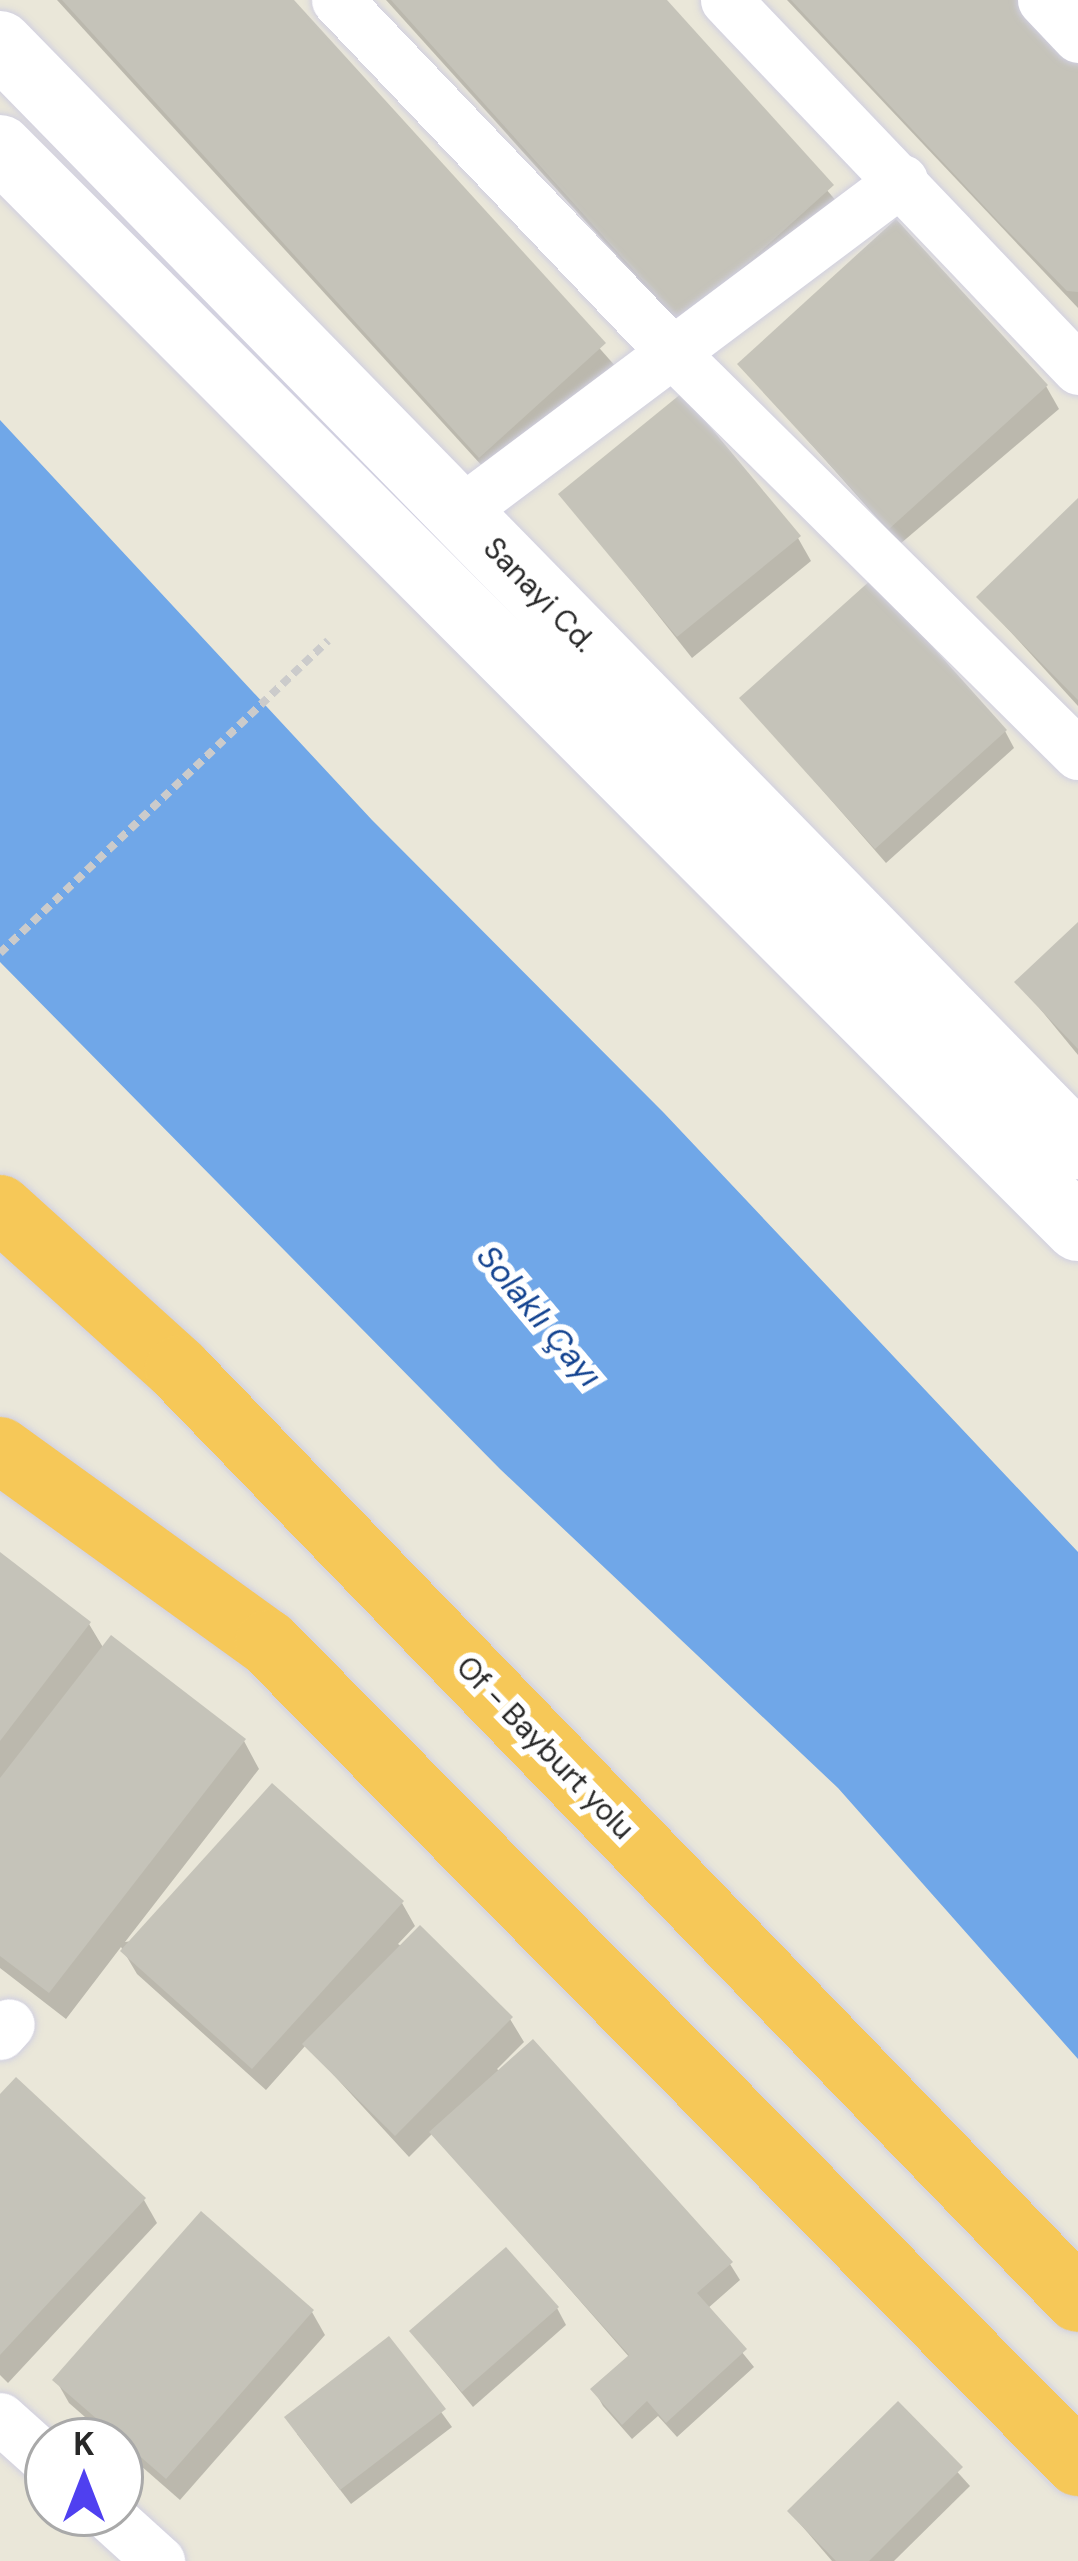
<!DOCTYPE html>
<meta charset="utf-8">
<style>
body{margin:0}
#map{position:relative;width:1078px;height:2561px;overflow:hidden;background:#eae7d9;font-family:"DM Sans",sans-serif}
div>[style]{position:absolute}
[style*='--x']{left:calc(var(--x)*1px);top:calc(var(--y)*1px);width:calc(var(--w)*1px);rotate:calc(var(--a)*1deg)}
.water>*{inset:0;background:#70a7e8}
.shadow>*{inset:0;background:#0003}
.building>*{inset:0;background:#c5c3b9}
.path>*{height:8px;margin-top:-4px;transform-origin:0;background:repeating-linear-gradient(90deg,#cbcbcb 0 9px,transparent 0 15px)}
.roads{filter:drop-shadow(0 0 3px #d0cfe0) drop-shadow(0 0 3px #d0cfe0)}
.street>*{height:51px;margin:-25.5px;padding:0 25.5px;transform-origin:25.5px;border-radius:25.5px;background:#fff}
.secondary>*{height:66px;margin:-33px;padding:0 33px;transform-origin:33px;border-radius:33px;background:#fff}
.highway>*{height:66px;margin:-33px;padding:0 33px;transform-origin:33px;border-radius:33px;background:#f6c858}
span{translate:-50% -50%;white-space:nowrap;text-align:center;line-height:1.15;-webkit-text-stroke:12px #fff;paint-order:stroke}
.street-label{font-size:30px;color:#282828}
.water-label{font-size:33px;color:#134390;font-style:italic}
.north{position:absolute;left:24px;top:2417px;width:120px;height:120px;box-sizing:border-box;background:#fff;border:3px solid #a9a9a9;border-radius:50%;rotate:0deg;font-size:33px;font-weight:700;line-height:48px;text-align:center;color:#282828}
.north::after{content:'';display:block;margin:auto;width:42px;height:54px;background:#4f40f0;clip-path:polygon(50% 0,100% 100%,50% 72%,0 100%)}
</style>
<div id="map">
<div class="water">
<i style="clip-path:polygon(0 420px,372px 820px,664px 1113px,1078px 1552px,1078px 2059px,838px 1788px,500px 1469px,0 962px)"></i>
</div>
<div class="shadow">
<i style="clip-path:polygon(57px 0,291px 0,617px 368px,494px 479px)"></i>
<i style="clip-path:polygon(386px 0,663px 0,844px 210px,696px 344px)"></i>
<i style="clip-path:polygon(787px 0,1014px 0,1078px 68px,1078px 308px)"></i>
<i style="clip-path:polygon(741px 365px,1046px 386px,1059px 409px,900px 544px)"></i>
<i style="clip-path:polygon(562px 494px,798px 538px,811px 561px,692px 658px)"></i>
<i style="clip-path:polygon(1078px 502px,1078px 706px,980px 598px)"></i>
<i style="clip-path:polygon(743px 699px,1005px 731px,1014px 748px,886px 863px)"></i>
<i style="clip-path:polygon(1078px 926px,1078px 1055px,1018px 982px)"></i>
<i style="clip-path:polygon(0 1556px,89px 1624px,104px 1649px,244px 1741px,259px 1769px,125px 1942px,402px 1903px,415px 1926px,398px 1944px,510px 2019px,524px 2042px,497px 2069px,730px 2264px,740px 2280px,707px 2309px,754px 2367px,677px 2437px,658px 2416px,632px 2439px,603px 2406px,594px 2390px,630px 2358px,433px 2133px,409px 2157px,306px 2045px,266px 2090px,137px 1974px,121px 1947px,66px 2019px,0 1968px)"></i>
<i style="clip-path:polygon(0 2098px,144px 2200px,157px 2223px,8px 2383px,0 2375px)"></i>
<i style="clip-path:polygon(557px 2308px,566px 2325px,473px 2407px,412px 2332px)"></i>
<i style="clip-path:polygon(312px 2312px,325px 2335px,180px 2500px,69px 2403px,56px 2380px)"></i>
<i style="clip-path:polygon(389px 2340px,452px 2427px,351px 2504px,297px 2434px)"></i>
<i style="clip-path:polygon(898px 2406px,970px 2486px,894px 2561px,832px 2561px,790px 2512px)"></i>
</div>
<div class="building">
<i style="clip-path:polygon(62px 0,294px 0,606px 343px,479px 458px)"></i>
<i style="clip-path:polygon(391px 0,667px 0,834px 185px,681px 323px)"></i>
<i style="clip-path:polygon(791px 0,1019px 0,1078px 63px,1078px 292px,1067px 291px,998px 221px)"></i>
<i style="clip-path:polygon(896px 219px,1048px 385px,889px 529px,737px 364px)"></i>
<i style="clip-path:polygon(682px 393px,801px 536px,677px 637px,558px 494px)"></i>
<i style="clip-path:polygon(1078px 498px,1078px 700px,976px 597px)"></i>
<i style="clip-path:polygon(872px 579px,1007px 730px,875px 849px,739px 698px)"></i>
<i style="clip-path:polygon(1078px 922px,1078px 1049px,1014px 982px)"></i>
<i style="clip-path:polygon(0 1552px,91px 1622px,0 1741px)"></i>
<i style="clip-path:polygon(111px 1635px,246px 1739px,49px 1993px,0 1956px,0 1778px)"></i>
<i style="clip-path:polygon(272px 1783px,404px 1901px,252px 2069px,120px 1951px)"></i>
<i style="clip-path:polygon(420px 1925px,513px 2017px,395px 2136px,302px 2044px)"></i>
<i style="clip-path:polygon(533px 2039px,733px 2262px,697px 2293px,747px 2349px,666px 2423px,647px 2401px,622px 2425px,590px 2389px,629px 2355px,429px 2132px)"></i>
<i style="clip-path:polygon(16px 2077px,146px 2198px,0 2355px,0 2094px)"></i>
<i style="clip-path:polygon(201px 2211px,314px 2310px,166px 2479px,52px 2380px)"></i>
<i style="clip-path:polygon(506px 2247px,559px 2307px,462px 2392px,409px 2331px)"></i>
<i style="clip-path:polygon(389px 2336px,446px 2409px,340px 2490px,284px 2417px)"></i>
<i style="clip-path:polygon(898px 2401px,963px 2467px,869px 2561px,836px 2561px,787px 2511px)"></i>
</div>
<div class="path">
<i style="--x:0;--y:953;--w:453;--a:-43.6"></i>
</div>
<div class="roads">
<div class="street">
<i style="--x:337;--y:0;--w:487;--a:46.4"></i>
<i style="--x:673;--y:353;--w:570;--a:44.72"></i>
<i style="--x:726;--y:0;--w:510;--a:46.35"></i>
<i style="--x:1043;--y:0;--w:51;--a:46.6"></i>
<i style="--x:458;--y:513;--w:555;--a:-36.87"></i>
<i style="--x:0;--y:2034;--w:13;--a:-48"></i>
<i style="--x:0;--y:2418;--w:64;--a:41.9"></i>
<i style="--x:106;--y:2513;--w:72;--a:42.2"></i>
</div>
<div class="secondary">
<i style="--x:0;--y:44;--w:1542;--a:45.63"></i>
<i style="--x:0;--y:148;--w:1526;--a:45.05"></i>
</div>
<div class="highway">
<i style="--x:0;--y:1208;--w:240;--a:42.1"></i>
<i style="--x:178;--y:1369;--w:1294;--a:45.94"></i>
<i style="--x:0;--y:1450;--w:330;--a:35.8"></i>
<i style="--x:268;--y:1643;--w:1153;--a:45.35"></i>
</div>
</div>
<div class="street-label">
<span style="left:539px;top:595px;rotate:46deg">Sanayi Cd.</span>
<span style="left:545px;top:1748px;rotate:46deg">Of - Bayburt yolu</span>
</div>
<div class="water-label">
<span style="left:539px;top:1316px;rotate:50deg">Solaklı Çayı</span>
</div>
<div class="north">K</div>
</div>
